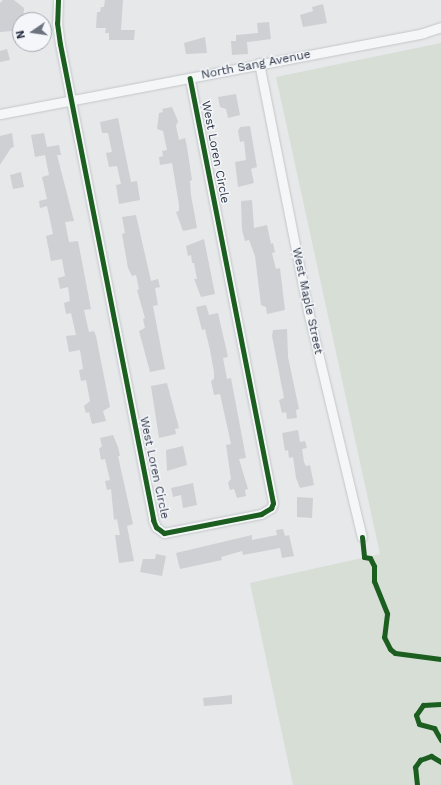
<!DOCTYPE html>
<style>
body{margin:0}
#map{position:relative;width:441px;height:785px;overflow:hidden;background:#e6e8ea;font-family:"Work Sans",sans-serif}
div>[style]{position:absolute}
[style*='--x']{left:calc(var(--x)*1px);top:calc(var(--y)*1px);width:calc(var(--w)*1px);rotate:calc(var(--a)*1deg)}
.green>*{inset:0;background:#d6ded6}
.building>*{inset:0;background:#ced0d3}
.roads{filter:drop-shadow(0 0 1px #c4c6c8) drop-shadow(0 0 1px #c4c6c8)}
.minor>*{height:9px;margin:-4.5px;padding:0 4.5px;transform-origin:4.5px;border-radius:4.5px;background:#f5f6f7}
.cycleway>*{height:5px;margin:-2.5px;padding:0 2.5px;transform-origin:2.5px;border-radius:2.5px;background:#1b5e20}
span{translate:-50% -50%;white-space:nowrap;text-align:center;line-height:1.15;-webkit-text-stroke:3px #f4f6f9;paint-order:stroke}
.street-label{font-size:12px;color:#2b3445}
.north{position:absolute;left:12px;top:12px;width:40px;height:40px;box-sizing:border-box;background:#f4f6f9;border:1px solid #a4a8b1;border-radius:50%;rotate:257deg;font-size:11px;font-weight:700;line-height:16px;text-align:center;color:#2b3445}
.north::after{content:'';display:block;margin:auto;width:14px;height:18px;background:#6c737f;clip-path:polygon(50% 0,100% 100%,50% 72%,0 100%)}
</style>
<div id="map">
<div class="green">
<i style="clip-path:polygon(441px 43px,441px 785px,293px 785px,250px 583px,380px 554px,276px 77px)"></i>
</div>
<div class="building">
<i style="clip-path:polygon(3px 0,14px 0,24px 8px,23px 20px,20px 20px,20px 26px,15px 24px,12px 31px,0 32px,0 3px)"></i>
<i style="clip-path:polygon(105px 0,123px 0,121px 30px,135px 30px,134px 40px,109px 40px,109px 33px,105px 33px,106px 28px,96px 28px,97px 12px,100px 12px,101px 7px,104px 7px)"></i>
<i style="clip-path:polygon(323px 4px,327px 23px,303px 27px,300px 15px,313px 11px,312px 7px)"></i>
<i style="clip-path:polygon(269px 22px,271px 39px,247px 42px,248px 54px,232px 55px,231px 41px,236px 41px,236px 35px,258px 33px,257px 23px)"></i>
<i style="clip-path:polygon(205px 37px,207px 53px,186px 54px,184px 43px)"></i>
<i style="clip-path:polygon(7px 49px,10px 60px,0 62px,0 51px)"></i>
<i style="clip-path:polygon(236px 94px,240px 115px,228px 118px,226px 109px,220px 107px,218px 97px)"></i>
<i style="clip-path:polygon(172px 107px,178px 121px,176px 126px,179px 140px,185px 138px,187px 147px,192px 180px,190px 181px,191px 195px,197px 228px,183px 231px,176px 212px,179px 211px,179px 205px,172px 163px,160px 165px,159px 157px,163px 156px,162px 151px,167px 150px,163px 131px,157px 129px,159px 113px,163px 112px,162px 109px)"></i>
<i style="clip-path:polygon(118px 118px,131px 182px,137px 181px,140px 200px,119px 204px,116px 185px,121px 184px,117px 166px,109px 167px,106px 153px,112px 152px,108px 133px,102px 133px,100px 122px)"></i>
<i style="clip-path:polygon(250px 126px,257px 167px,251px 169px,254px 183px,238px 187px,235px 162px,246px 160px,244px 141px,240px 142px,238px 131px,240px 127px)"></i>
<i style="clip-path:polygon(12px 133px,14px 147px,11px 148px,0 165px,0 136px)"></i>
<i style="clip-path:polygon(44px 133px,47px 147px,59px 145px,61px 155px,57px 155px,74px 221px,65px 222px,69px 242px,78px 241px,91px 309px,84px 310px,89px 332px,94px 331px,96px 336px,110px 407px,103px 411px,106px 421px,92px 424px,89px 412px,86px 413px,84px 406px,90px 401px,86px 380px,81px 381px,79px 370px,83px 369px,80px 350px,69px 352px,66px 336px,76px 335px,71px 313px,66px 314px,64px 303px,70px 301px,68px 287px,60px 289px,58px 278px,65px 276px,62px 259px,51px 261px,46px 236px,53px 234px,47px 206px,40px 208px,39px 201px,47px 199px,42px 177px,49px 175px,45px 155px,35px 157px,31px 135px)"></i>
<i style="clip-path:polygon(21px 172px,24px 187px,13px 189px,10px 175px)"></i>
<i style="clip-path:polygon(252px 200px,254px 228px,267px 225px,271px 244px,273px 243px,275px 252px,272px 253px,276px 269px,280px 268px,285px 310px,267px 314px,266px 307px,261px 305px,255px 256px,249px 240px,245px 241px,242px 230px,241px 201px)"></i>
<i style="clip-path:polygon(136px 215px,151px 281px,158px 279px,160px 287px,155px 288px,158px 305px,153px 306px,165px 369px,150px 372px,139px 331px,145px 328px,143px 319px,145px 318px,137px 290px,139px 289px,136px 275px,132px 276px,128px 268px,122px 234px,125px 233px,122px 217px)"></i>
<i style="clip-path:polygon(204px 239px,215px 294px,201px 297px,194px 279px,197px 279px,194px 263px,192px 263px,191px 255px,188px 256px,186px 246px)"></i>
<i style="clip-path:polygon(206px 305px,209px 315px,218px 313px,228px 357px,223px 358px,227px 379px,231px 378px,246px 458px,239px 459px,248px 489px,245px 490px,246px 496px,237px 498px,234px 489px,230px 490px,228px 483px,231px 479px,226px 445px,231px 444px,220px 394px,214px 395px,211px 381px,214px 379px,214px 372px,210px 350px,205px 329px,202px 330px,196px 307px)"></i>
<i style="clip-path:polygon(287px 329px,288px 357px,299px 409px,296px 410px,297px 418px,287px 419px,286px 412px,282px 413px,279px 400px,284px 398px,272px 336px,273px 330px)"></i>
<i style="clip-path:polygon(167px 383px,179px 428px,175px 429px,176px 434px,159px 438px,151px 386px)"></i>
<i style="clip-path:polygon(298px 430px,300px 442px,305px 441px,307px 448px,302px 449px,304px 462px,306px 466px,310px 465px,314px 485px,300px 488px,296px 478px,293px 457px,289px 458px,288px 450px,285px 451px,282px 433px)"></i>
<i style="clip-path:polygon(113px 435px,118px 447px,120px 456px,118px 456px,133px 524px,127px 526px,134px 561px,119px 563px,115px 535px,120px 535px,117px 519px,114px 520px,111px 489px,107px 490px,105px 481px,110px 480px,105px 459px,101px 460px,99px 448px,102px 447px,100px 438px)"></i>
<i style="clip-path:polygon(183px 446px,187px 465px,167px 471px,166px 450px)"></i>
<i style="clip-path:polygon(193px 483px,197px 505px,183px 508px,181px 495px,173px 497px,171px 488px)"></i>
<i style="clip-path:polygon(297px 497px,313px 498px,312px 518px,297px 517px)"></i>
<i style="clip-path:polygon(283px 529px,285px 536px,289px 535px,294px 556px,282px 558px,280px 548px,243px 555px,242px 551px,221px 557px,222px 560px,180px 569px,176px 553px,252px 535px,252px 540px,277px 535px,276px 530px)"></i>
<i style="clip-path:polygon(156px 554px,166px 556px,162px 576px,140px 572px,143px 559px,155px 559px)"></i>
<i style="clip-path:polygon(232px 695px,232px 704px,204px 706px,203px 698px)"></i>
</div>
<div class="roads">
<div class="minor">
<i style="--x:58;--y:0;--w:23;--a:92"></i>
<i style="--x:57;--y:23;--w:21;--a:82"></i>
<i style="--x:60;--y:44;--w:485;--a:78.9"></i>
<i style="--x:153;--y:520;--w:8;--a:67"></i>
<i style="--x:156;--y:527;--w:10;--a:37"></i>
<i style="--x:164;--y:533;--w:99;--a:-11.1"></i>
<i style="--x:261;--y:514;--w:12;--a:-31"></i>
<i style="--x:271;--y:508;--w:5;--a:-68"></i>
<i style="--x:273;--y:503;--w:433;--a:-101.1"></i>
<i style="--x:259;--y:63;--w:253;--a:78.8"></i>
<i style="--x:308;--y:311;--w:232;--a:76.6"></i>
<i style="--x:0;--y:114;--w:431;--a:-10.8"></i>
<i style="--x:423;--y:33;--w:19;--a:-18"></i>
</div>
</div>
<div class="cycleway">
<i style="--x:58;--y:0;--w:23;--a:92"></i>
<i style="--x:57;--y:23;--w:21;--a:82"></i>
<i style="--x:60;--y:44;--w:485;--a:78.9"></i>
<i style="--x:153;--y:520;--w:8;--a:67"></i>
<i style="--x:156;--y:527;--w:10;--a:37"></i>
<i style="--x:164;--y:533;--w:99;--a:-11.1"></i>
<i style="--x:261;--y:514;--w:12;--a:-31"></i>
<i style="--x:271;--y:508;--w:5;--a:-68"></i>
<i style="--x:273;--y:503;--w:433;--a:-101.1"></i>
<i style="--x:362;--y:537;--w:20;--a:84"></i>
<i style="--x:364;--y:557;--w:6;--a:9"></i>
<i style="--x:370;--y:558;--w:9;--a:63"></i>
<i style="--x:374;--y:566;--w:15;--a:90"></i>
<i style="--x:374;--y:581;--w:35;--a:68"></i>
<i style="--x:387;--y:614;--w:23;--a:97"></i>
<i style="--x:384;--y:637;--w:13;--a:63"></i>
<i style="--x:390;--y:649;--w:6;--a:39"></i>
<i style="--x:395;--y:653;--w:46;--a:7.4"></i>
<i style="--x:441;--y:704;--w:18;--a:177"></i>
<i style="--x:423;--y:705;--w:12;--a:125"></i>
<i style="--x:416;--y:715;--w:9;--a:72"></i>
<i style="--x:419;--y:724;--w:16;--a:15"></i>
<i style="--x:434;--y:728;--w:14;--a:60"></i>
<i style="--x:417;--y:785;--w:18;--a:-96"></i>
<i style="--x:415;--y:767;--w:9;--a:-54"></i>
<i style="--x:420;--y:760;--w:12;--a:-20"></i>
<i style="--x:431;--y:756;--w:12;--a:31"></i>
</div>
<div class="street-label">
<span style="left:256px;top:65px;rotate:-11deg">North Sang Avenue</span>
<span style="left:215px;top:152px;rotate:79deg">West Loren Circle</span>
<span style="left:307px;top:301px;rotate:78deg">West Maple Street</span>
<span style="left:154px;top:468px;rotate:78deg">West Loren Circle</span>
</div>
<div class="north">N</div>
</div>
